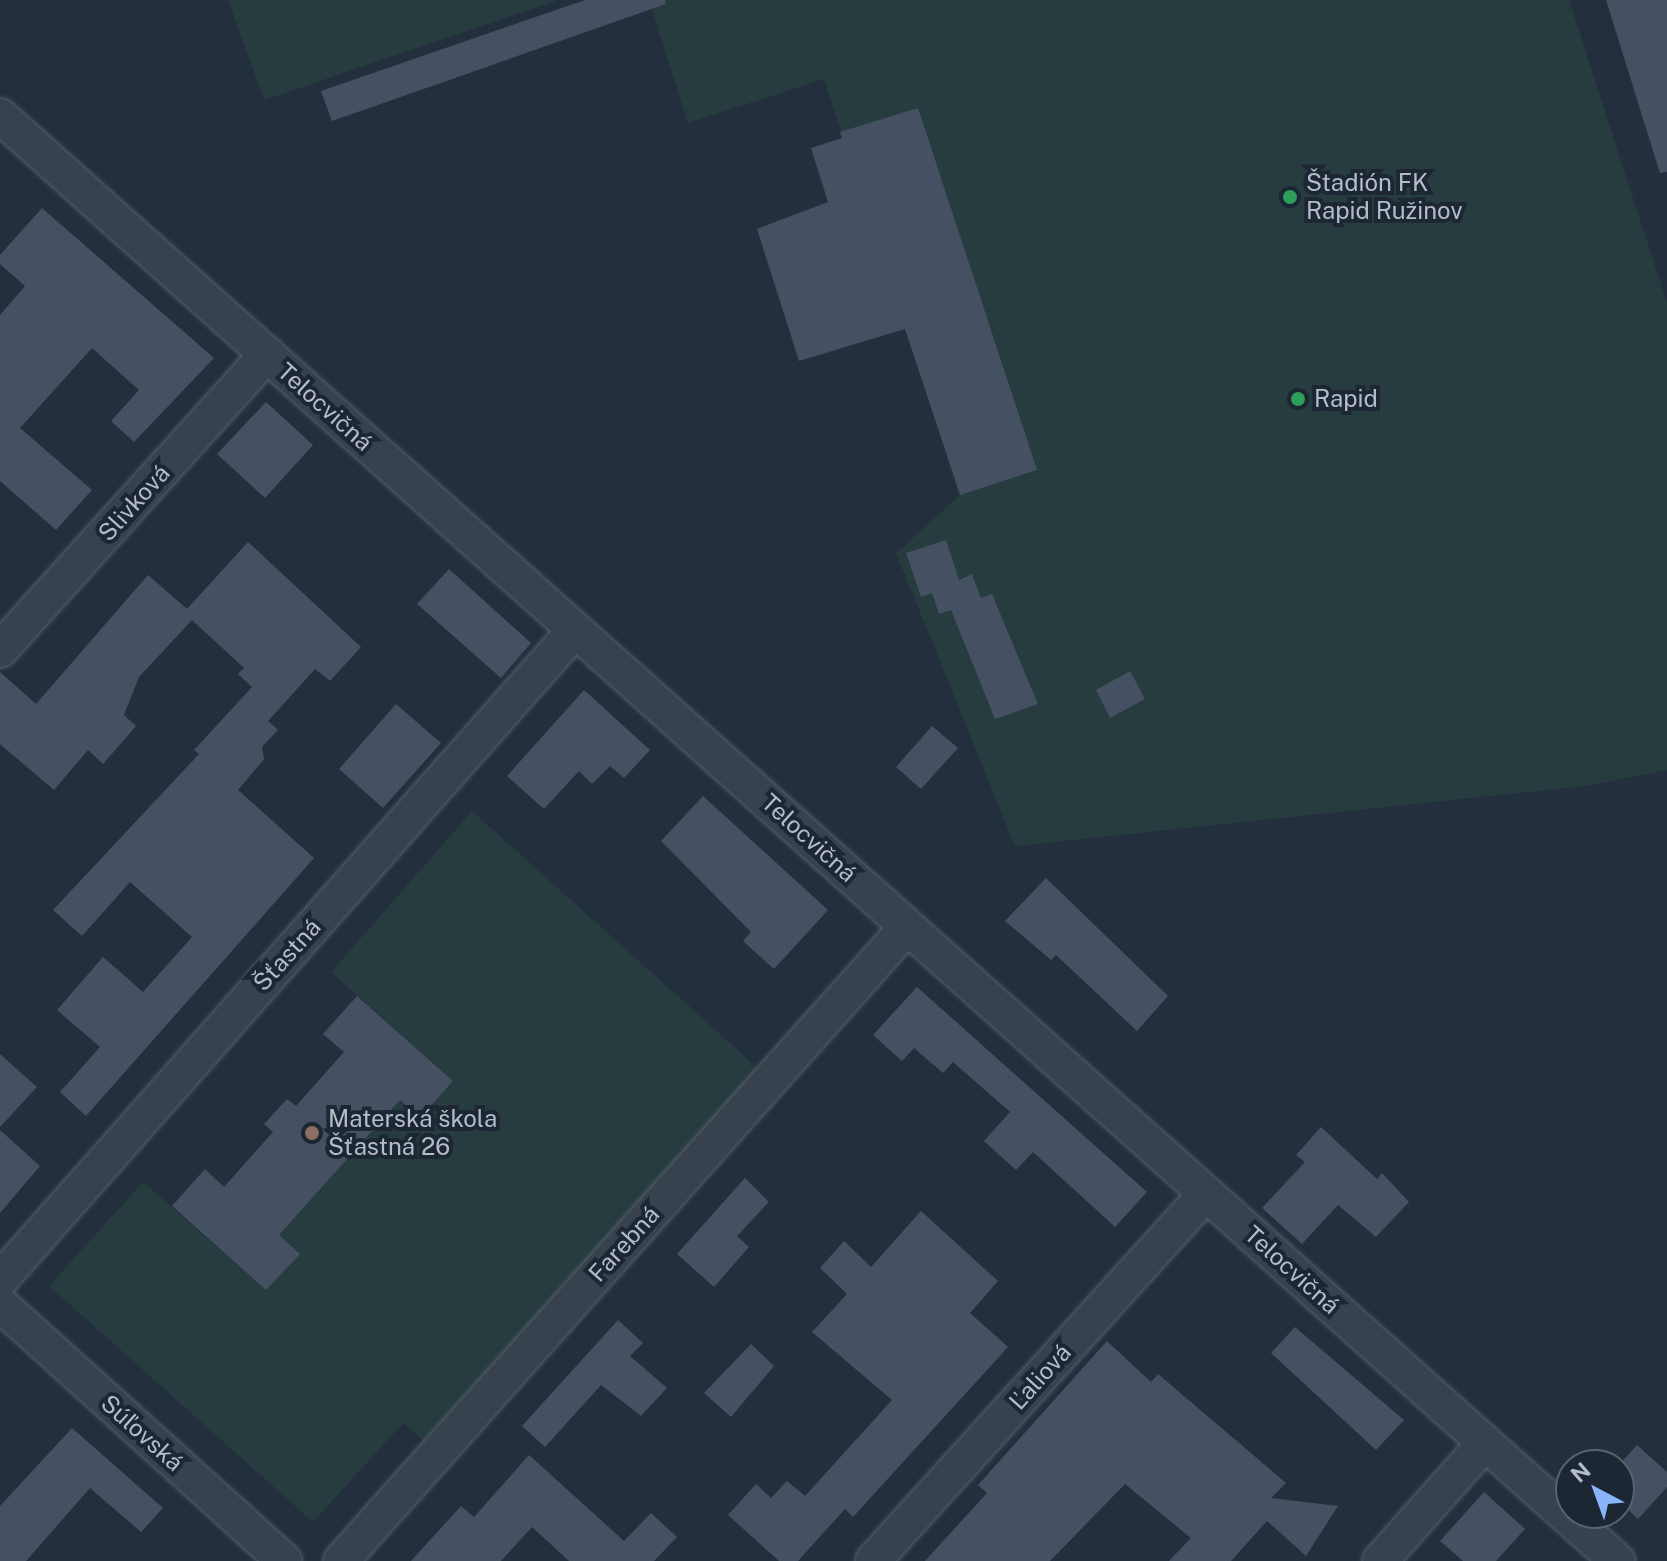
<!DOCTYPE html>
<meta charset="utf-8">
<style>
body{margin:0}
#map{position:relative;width:1667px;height:1561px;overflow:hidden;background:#242f3e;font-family:"Public Sans",sans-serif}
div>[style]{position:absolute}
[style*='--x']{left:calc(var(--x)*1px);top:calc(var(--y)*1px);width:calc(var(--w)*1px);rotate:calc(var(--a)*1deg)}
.green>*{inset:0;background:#263c3f}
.building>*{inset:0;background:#455162}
.roads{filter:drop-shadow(0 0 2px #565f6c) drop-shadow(0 0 2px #565f6c)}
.minor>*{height:34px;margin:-17px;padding:0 17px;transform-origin:17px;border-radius:17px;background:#38414e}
.dots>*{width:22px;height:22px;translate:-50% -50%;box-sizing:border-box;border:4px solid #1d2633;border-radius:50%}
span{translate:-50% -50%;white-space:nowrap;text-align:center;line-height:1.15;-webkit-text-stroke:8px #1d2633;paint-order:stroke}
.poi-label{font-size:24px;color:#b4bcc9}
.left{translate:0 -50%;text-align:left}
.street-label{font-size:24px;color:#b4bcc9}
.north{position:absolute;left:1555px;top:1449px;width:80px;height:80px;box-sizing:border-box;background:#1d2633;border:2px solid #59626f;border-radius:50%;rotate:319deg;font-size:22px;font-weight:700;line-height:32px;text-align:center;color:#b4bcc9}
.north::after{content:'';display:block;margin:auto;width:28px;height:36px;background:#8ab4f8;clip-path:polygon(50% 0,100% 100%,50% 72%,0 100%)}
</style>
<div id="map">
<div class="green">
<i style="clip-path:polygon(228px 0,558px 0,264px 100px)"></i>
<i style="clip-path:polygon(649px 0,1569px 0,1667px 303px,1667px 770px,1586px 786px,1015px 846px,896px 553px,960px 495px,824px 79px,688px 123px)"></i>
<i style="clip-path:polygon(472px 811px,759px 1069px,424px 1441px,403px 1423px,313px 1522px,49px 1286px,143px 1182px,266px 1290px,299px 1254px,279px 1235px,400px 1100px,420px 1118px,453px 1081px,331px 972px)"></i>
</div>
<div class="building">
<i style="clip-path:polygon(585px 0,665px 0,666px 4px,332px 121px,321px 91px)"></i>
<i style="clip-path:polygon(1606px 0,1667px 0,1667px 172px,1660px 173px)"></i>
<i style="clip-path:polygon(918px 108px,1037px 470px,960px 495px,905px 329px,799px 361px,757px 229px,828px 202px,811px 148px,842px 138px,840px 132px)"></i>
<i style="clip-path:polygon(42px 208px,214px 358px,134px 442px,111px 421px,139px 390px,92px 348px,20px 428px,92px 490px,56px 530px,0 481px,0 315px,25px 286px,0 264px,0 255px)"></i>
<i style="clip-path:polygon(266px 402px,313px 445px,265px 498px,217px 454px)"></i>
<i style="clip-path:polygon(946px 540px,959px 580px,972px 574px,981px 598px,992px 594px,1038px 704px,995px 719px,951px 610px,939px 614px,932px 593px,921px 597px,906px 553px)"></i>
<i style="clip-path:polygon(248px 542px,361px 647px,330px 681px,315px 669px,268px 721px,278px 730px,262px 747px,264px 759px,238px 790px,314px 858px,86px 1116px,60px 1092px,100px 1047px,57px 1010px,103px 957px,143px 992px,192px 937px,130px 882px,82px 936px,53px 910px,199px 754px,194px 750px,252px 687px,238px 674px,244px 668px,192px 620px,139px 677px,124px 715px,136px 726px,103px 764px,88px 750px,54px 790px,0 744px,0 672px,36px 704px,148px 575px,187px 609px)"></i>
<i style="clip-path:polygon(449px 569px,531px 643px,501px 678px,417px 604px)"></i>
<i style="clip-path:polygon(1130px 671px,1145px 699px,1110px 718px,1096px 690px)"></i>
<i style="clip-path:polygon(584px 690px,650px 750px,624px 778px,610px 766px,592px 784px,579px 771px,544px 809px,507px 776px)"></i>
<i style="clip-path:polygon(396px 704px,441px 743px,383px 808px,339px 769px)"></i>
<i style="clip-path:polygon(932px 726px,958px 748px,921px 789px,896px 767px)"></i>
<i style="clip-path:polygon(703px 796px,828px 910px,774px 969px,743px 941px,751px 932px,661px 841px)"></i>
<i style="clip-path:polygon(1046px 878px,1168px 996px,1137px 1031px,1056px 955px,1051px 960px,1005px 921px)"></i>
<i style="clip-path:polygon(917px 987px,1147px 1192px,1115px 1227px,1033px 1152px,1016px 1170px,984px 1141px,1010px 1112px,953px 1062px,943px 1073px,914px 1048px,902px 1061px,873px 1035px)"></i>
<i style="clip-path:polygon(357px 996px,453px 1081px,420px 1118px,400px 1100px,279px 1235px,300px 1254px,266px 1290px,172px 1206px,205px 1169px,224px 1187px,273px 1132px,264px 1124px,287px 1099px,296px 1106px,344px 1052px,323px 1034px)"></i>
<i style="clip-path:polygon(0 1054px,37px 1087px,0 1127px)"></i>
<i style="clip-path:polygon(1321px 1127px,1377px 1179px,1382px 1173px,1409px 1202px,1376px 1237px,1338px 1205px,1302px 1244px,1262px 1208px,1305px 1162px,1296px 1155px)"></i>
<i style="clip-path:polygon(0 1130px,40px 1166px,0 1213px)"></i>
<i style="clip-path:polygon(745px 1178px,769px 1202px,737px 1236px,749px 1247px,714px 1287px,677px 1254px)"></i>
<i style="clip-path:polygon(921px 1211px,998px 1281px,970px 1313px,1008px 1347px,853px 1517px,845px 1509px,798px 1561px,779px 1561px,728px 1515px,756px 1484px,771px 1498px,787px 1481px,805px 1496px,892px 1400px,812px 1332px,847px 1294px,820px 1268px,844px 1241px,871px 1267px)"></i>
<i style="clip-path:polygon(618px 1320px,643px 1343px,630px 1356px,667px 1388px,641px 1416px,601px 1385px,545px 1447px,522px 1426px)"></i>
<i style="clip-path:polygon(1295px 1327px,1404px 1420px,1376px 1450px,1271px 1353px)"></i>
<i style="clip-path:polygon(1107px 1341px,1151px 1382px,1158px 1374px,1286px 1483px,1271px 1498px,1338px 1506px,1306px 1556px,1267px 1521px,1231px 1561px,1169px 1561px,1191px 1538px,1125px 1484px,1050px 1561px,925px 1561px,987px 1493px,978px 1485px)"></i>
<i style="clip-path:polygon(751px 1344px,774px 1366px,731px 1417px,704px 1393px)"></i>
<i style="clip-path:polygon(72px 1428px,163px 1508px,141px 1532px,90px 1488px,26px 1561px,0 1561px,0 1506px)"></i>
<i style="clip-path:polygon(1637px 1445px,1667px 1472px,1667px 1487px,1638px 1519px,1619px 1501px,1619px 1465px)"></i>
<i style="clip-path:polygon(529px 1455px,624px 1541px,651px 1513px,677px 1537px,654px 1561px,569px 1561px,532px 1527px,501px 1561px,411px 1561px,461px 1506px,474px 1517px)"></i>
<i style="clip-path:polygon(1484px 1492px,1525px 1529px,1496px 1561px,1463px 1561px,1440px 1541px)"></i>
</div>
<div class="roads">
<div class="minor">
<i style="--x:0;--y:116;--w:2169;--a:41.78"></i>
<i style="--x:0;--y:650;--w:399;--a:-47.9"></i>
<i style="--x:0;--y:1280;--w:868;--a:-48.5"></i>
<i style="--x:0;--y:1304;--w:383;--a:42.1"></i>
<i style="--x:341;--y:1561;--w:850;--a:-48.24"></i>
<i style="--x:873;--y:1561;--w:496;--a:-47.8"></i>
<i style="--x:1380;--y:1561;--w:158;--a:-48.3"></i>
</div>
</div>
<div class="dots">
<i style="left:1290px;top:197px;background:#2e9e5b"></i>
<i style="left:1298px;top:399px;background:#2e9e5b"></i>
<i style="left:312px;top:1133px;background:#8d6e63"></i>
</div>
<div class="poi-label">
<span class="left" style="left:1306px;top:197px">Štadión FK<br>Rapid Ružinov</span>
<span class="left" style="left:1314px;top:399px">Rapid</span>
<span class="left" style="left:328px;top:1133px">Materská škola<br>Šťastná 26</span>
</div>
<div class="street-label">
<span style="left:325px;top:407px;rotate:42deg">Telocvičná</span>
<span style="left:134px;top:503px;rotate:-48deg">Slivková</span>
<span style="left:809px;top:838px;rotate:42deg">Telocvičná</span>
<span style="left:287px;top:955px;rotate:-48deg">Šťastná</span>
<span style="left:624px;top:1244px;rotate:-48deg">Farebná</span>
<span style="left:1292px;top:1270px;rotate:42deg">Telocvičná</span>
<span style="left:1040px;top:1377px;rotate:-48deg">Ľaliová</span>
<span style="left:142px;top:1433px;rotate:42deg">Súľovská</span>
</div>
<div class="north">N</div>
</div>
